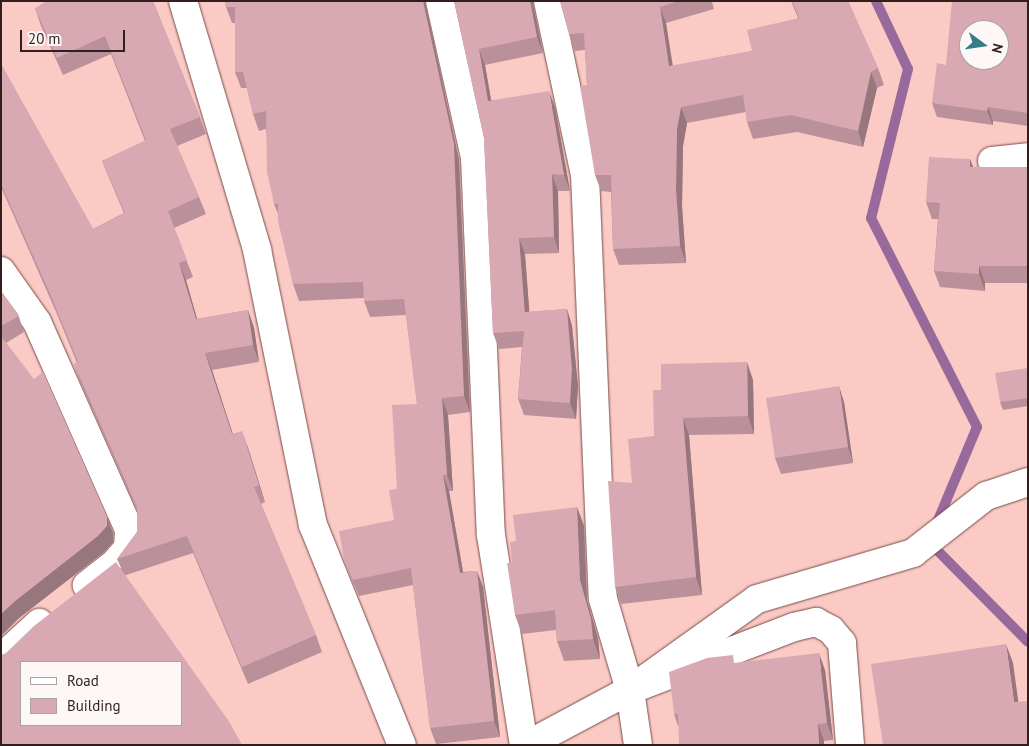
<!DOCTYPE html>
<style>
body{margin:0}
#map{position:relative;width:1029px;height:746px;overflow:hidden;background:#fccac5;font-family:"PT Sans",sans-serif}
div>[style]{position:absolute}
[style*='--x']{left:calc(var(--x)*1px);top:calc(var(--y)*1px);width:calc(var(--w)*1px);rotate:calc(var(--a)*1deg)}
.stream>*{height:10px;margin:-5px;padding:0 5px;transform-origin:5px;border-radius:5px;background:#98699b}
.roads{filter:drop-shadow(0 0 1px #764c49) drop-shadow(0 0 1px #764c49)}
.minor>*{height:28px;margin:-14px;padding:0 14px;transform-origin:14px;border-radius:14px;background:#fff}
.wall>*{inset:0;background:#ba919a}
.shaded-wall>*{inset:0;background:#97767d}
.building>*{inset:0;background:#d8a9b3}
span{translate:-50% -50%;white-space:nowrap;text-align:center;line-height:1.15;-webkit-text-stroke:4.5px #fdf8f7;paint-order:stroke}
.frame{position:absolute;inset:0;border:2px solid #311f1e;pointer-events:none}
.legend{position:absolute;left:20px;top:661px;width:162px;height:65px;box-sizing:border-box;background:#fdf8f7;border:1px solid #aba1a0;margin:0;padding:6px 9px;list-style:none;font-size:15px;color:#311f1e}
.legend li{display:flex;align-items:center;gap:10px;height:25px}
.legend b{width:25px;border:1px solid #aba1a0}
.north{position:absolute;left:959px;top:20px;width:50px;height:50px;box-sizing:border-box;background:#fdf8f7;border:1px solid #aba1a0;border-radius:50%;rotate:104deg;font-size:14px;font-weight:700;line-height:20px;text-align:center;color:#311f1e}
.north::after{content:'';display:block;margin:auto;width:18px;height:22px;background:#347d84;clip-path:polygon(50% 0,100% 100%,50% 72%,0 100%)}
.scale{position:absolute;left:20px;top:30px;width:105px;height:22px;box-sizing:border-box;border:2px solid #311f1e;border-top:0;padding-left:6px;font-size:15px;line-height:18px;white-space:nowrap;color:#311f1e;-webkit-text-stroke:4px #fdf8f7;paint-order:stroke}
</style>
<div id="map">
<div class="stream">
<i style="--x:876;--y:1;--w:75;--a:64.8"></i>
<i style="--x:908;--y:69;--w:154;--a:103.9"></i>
<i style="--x:871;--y:218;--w:234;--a:63.1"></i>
<i style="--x:977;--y:427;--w:106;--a:112.7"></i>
<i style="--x:930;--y:543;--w:139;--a:45.3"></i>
</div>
<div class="roads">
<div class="minor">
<i style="--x:183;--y:1;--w:260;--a:73.4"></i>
<i style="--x:257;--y:250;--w:281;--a:78.5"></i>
<i style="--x:313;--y:525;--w:237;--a:68"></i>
<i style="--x:440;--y:1;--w:161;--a:77.4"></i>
<i style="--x:475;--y:158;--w:377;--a:87.6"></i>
<i style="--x:491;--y:535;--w:213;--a:81.1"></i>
<i style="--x:548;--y:1;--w:178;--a:78"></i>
<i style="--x:585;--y:175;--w:424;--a:87.6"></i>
<i style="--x:603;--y:599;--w:95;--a:73.5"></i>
<i style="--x:630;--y:690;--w:56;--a:81.7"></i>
<i style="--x:992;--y:161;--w:36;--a:-6"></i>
<i style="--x:1;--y:271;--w:62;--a:54.8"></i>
<i style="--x:37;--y:322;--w:227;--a:66.1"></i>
<i style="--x:129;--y:530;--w:18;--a:93"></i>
<i style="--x:128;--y:548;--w:20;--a:131"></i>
<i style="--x:115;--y:563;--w:36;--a:142"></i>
<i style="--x:1;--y:658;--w:52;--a:-42.6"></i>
<i style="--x:630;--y:690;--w:156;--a:-35.6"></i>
<i style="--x:757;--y:599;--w:163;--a:-16.4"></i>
<i style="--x:913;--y:553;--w:93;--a:-38"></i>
<i style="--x:986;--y:496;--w:44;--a:-18.4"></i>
<i style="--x:527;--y:745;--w:117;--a:-28.1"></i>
<i style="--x:630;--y:690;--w:176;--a:-21"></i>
<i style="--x:794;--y:627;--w:23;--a:-13"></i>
<i style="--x:816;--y:622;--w:17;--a:28"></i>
<i style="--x:831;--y:630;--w:17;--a:50"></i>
<i style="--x:842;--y:643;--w:102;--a:85.5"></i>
</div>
</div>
<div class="wall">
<i style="clip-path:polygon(153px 1px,200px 117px,206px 134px,177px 146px,199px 197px,206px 214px,174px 228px,193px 277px,186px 280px,197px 319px,248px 310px,254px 328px,259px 362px,212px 370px,233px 434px,248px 448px,265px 502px,261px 504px,316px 635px,322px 652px,248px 684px,193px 553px,126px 575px,6px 653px,121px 568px,117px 559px,137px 532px,137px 510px,80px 382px,74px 364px,77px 363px,57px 314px,1px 187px,1px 64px,93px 229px,124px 213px,109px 178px,102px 161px,145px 141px,111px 54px,63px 75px,41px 26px,35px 8px)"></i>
<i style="clip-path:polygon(225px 1px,425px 1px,459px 160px,470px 412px,448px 415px,453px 491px,449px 491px,463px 572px,477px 571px,483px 587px,500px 737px,436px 744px,430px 728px,413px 585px,359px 596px,350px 575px,344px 559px,394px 520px,397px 489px,417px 404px,406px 315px,370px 317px,364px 301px,364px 298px,299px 301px,293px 284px,278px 214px,274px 204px,266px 129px,259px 131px,253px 114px,247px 88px,241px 88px,235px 72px,235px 23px,232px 23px,226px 7px)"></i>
<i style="clip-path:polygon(454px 1px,534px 1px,533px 4px,543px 53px,485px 65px,491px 100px,555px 107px,570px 191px,558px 191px,559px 253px,525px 254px,529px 312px,567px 309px,572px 326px,578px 386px,576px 419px,524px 415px,518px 399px,522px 347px,499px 349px,493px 333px,484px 138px)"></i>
<i style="clip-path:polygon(560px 1px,715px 1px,712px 2px,714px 9px,666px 23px,673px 66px,752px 51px,798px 18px,791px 1px,848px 1px,878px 68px,884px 85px,877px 88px,863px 147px,797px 132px,753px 139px,747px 122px,746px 112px,687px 123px,683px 146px,682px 206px,686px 263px,619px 265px,613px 249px,611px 192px,601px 191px,595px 175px,587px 85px,585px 50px,575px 51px,569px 34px)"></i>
<i style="clip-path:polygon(1028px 1px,1028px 126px,993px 121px,993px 125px,937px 117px,932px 103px,946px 65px)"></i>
<i style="clip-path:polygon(970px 159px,973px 167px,1028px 167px,1028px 283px,985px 283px,985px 291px,940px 287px,934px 271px,938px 219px,932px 219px,926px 202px)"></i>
<i style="clip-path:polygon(1px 291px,18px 314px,24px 332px,6px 343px,113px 533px,113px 542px,104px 552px,19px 618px,1px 636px)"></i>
<i style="clip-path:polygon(1028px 368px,1028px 406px,1003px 410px,1000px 402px)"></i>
<i style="clip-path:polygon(753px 380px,754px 434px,689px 435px,702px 595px,621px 604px,615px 587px,632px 483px,654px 436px,661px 390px)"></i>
<i style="clip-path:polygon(844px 402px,853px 463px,781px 474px,775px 458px)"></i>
<i style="clip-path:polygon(577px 507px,584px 526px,587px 600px,598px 638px,600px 659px,564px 661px,557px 641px,556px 630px,522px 634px,515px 615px,512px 563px,516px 541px)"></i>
<i style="clip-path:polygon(736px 663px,825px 670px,833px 740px,824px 741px,678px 726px,674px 714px)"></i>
</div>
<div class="shaded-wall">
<i style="clip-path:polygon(423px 1px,425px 1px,459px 160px,470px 412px,464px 396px)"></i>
<i style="clip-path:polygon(530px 1px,534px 1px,533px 4px,543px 53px,537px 37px)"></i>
<i style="clip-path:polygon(660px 7px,666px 23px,675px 83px,669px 66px)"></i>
<i style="clip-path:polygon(479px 49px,485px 65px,494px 117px,488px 101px)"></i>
<i style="clip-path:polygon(871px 72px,877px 88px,863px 147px,858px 131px)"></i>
<i style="clip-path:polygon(549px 91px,555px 107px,570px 191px,564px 175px)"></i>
<i style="clip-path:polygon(681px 107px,687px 123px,683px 146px,682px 206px,686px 263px,680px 246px,676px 190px,677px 129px)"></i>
<i style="clip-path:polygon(988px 107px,993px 121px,993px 125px,987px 111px)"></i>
<i style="clip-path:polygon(970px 159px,976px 175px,970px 167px)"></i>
<i style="clip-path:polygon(552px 174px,558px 191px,559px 253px,554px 237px)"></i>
<i style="clip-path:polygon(519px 238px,525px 254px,531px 333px,525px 316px)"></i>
<i style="clip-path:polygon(179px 263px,186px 280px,202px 336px,196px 319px)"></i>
<i style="clip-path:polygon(979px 266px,985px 283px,985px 291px,979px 274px)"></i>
<i style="clip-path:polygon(567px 309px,572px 326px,578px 386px,576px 419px,570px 403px)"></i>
<i style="clip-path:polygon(248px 310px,254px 328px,259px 362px,253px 345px)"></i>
<i style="clip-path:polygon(205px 353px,212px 370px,238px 451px,232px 434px)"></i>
<i style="clip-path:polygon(747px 362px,753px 380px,754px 434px,748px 416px)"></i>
<i style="clip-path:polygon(839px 386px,844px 402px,853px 463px,848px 447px)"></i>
<i style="clip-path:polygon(442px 398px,448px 415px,453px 491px,447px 475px)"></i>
<i style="clip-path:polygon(683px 418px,689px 435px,702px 595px,696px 577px)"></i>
<i style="clip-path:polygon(242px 431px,248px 448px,265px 502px,259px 485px)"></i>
<i style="clip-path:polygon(443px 475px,449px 491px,466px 589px,460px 573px)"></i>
<i style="clip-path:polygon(577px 507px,584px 526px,587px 600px,598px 638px,600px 659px,593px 639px,580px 580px)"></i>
<i style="clip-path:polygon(107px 517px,113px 533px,113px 542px,104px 552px,19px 618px,1px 636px,1px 614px,14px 602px)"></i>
<i style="clip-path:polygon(477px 571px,483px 587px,500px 737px,494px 721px)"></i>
<i style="clip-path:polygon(1006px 644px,1013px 663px,1021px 721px,1014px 702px)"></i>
<i style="clip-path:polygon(819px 653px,825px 670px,833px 740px,827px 723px)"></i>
<i style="clip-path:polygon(818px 724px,824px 741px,824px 745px,819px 745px)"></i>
</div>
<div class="building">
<i style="clip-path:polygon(47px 1px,153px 1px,200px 117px,170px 129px,199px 197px,168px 211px,187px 260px,179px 263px,196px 319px,248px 310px,253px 345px,205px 353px,232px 434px,242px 431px,259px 485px,254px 487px,316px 635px,242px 667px,187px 536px,117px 559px,137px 532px,137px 507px,74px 364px,78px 362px,51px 296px,1px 184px,1px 64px,93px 229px,125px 213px,102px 161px,146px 140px,105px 36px,57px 58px,35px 8px)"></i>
<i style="clip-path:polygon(225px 1px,423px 1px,454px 144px,464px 396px,442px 398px,447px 475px,443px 475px,460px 573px,477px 571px,494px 721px,430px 728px,411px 568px,353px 580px,344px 559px,339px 531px,394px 520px,389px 490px,397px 489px,392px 405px,417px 404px,404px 299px,364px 301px,363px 282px,293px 284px,278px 221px,278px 204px,274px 204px,267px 172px,266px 111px,253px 114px,243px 72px,235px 72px,235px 7px,226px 7px)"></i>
<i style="clip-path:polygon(454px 1px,530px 1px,537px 37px,479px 49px,488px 101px,549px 91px,564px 175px,552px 174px,554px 237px,519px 238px,525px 316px,525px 312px,567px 309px,572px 369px,570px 403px,518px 399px,524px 331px,493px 333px,484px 138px)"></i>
<i style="clip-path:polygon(560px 1px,679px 1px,660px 7px,669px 66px,752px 51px,747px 30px,799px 18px,792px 1px,848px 1px,878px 68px,871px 72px,858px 131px,791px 115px,747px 122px,743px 95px,681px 107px,677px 129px,676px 190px,680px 246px,613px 249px,611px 175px,595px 175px,580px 86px,587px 85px,584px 33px,569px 34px)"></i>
<i style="clip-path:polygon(evenodd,952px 1px,1028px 1px,1028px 113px,988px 107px,987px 111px,932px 103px,937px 63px,946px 65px,952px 1px,969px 30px,999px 30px,999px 60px,969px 60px,969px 30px)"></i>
<i style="clip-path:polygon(929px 157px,970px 159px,970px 167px,1028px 167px,1028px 266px,979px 266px,979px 274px,934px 271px,940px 203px,926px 202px)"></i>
<i style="clip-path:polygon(1px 291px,19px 316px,1px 326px)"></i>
<i style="clip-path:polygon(1px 336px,34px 379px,43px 372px,107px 517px,107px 526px,98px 536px,14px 602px,1px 614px)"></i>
<i style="clip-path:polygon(747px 362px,748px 416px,683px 418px,696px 577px,615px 587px,608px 481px,632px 483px,628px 439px,654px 436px,653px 390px,661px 390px,661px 364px)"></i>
<i style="clip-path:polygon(1028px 368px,1028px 398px,1000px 402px,995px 373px)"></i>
<i style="clip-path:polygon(839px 386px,848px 447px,775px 458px,766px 398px)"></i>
<i style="clip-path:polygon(577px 507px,580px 580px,591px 619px,593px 639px,557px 641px,555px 610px,515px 615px,507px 563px,512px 563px,510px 542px,516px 541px,513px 515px)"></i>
<i style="clip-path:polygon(evenodd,116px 562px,230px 723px,242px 745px,1px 745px,1px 655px,6px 653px,34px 626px,116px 562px,21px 662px,181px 662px,181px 725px,21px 725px,21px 662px)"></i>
<i style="clip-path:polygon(1006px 644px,1014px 702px,1028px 701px,1028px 745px,883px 745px,871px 664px)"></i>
<i style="clip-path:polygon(819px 653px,827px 723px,818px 724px,819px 745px,679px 745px,678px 714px,674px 714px,669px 672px,707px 658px,733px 655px,734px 663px)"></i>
</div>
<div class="frame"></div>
<ul class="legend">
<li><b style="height:6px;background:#fff"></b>Road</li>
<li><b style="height:14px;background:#d8a9b3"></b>Building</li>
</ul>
<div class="north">N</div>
<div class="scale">20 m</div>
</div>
